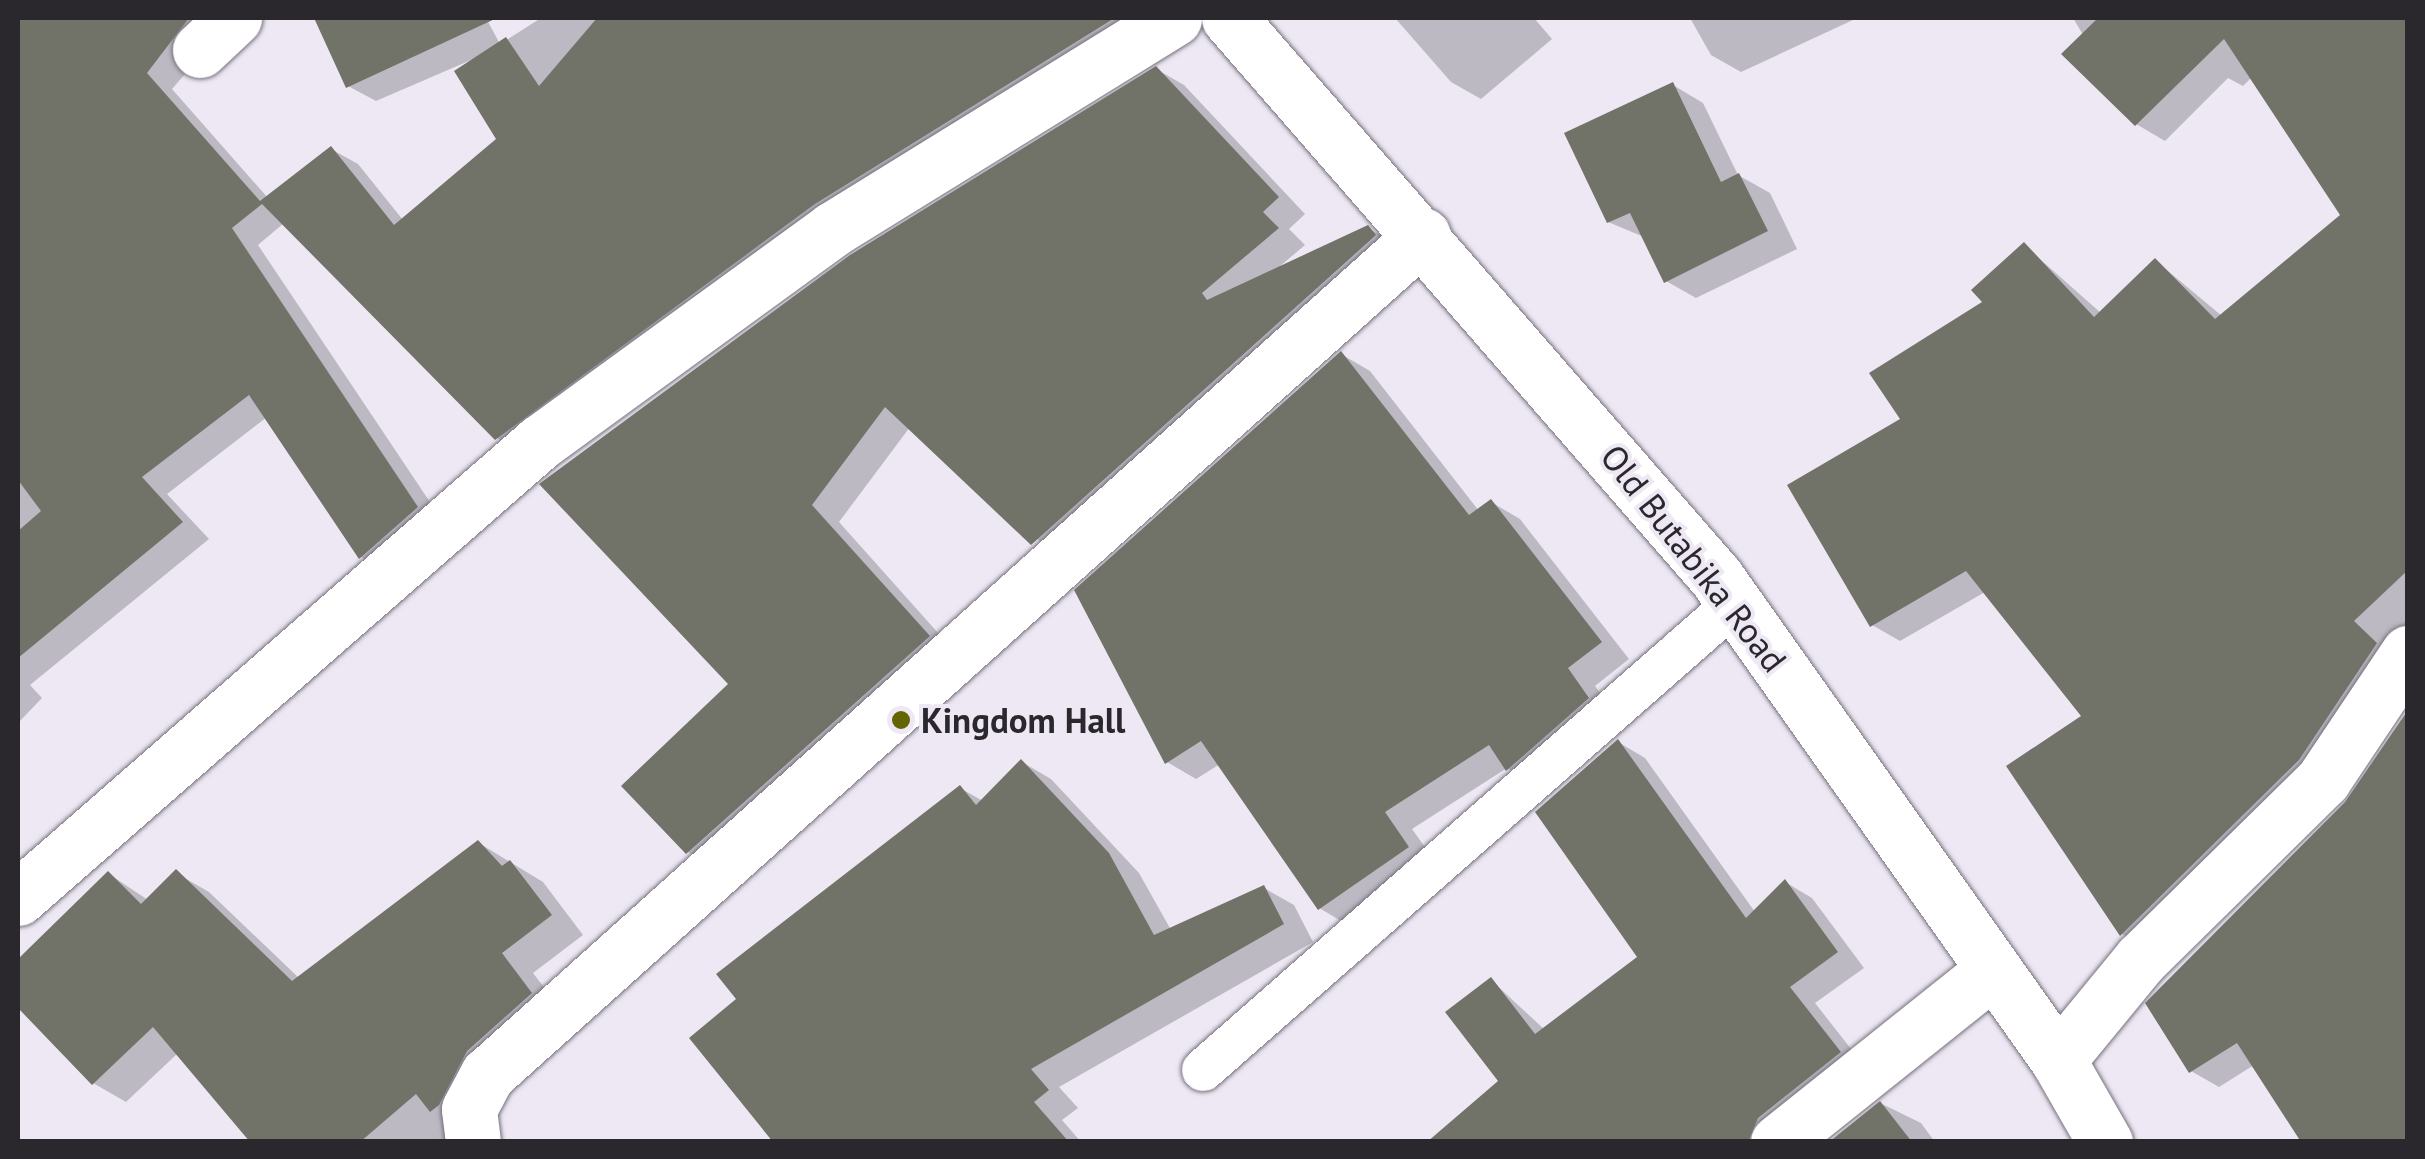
<!DOCTYPE html>
<style>
body{margin:0}
#map{position:relative;width:2425px;height:1159px;overflow:hidden;background:#ede8f4;font-family:"PT Sans",sans-serif}
div>[style]{position:absolute}
[style*='--x']{left:calc(var(--x)*1px);top:calc(var(--y)*1px);width:calc(var(--w)*1px);rotate:calc(var(--a)*1deg)}
.shadow>*{inset:0;background:#0003}
.building>*{inset:0;background:#727368}
.roads{filter:drop-shadow(0 0 2px #75707b) drop-shadow(0 0 2px #75707b)}
.lane>*{height:42px;margin:-21px;padding:0 21px;transform-origin:21px;border-radius:21px;background:#fff}
.street>*{height:55px;margin:-27.5px;padding:0 27.5px;transform-origin:27.5px;border-radius:27.5px;background:#fff}
.secondary>*{height:55px;margin:-27.5px;padding:0 27.5px;transform-origin:27.5px;border-radius:27.5px;background:#fff}
.dots>*{width:28px;height:28px;translate:-50% -50%;box-sizing:border-box;border:5px solid #ede8f4;border-radius:50%}
span{translate:-50% -50%;white-space:nowrap;text-align:center;line-height:1.15;-webkit-text-stroke:8px #ede8f4;paint-order:stroke}
.street-label{font-size:35px;color:#2a282c}
.poi-label{font-size:35px;color:#2a282c;font-weight:700}
.left{translate:0 -50%;text-align:left}
.frame{position:absolute;inset:0;border:20px solid #2a282c;pointer-events:none}
</style>
<div id="map">
<div class="shadow">
<i style="clip-path:polygon(18px 18px,234px 18px,172px 89px,268px 198px,331px 149px,358px 164px,403px 220px,499px 139px,485px 54px,376px 101px,348px 86px,317px 18px,486px 18px,500px 44px,541px 18px,1131px 18px,524px 453px,497px 438px,284px 223px,258px 245px,444px 523px,388px 572px,361px 557px,267px 417px,167px 494px,209px 539px,30px 685px,42px 698px,18px 723px)"></i>
<i style="clip-path:polygon(1395px 18px,1534px 18px,1552px 39px,1481px 99px,1451px 82px)"></i>
<i style="clip-path:polygon(1690px 18px,1852px 18px,1853px 20px,1741px 72px,1711px 55px)"></i>
<i style="clip-path:polygon(2073px 18px,2408px 18px,2408px 655px,2150px 950px,2122px 934px,2085px 717px,1985px 592px,1900px 641px,1872px 625px,1903px 420px,2024px 245px,2101px 313px,2156px 261px,2222px 316px,2343px 216px,2252px 77px,2243px 86px,2228px 78px,2165px 141px,2136px 124px)"></i>
<i style="clip-path:polygon(1156px 69px,1184px 85px,1305px 214px,1289px 229px,1305px 245px,1279px 267px,1368px 228px,1396px 244px,1060px 559px,910px 427px,839px 522px,956px 653px,716px 868px,688px 852px,732px 684px,543px 484px)"></i>
<i style="clip-path:polygon(1673px 85px,1703px 103px,1738px 175px,1770px 193px,1797px 249px,1696px 298px,1666px 281px,1644px 237px,1608px 222px)"></i>
<i style="clip-path:polygon(1341px 354px,1370px 371px,1479px 511px,1491px 502px,1520px 519px,1629px 659px,1595px 686px,1617px 716px,1537px 785px,1507px 768px,1412px 829px,1437px 864px,1348px 925px,1319px 908px,1220px 764px,1196px 779px,1167px 762px)"></i>
<i style="clip-path:polygon(1618px 742px,1645px 758px,1755px 912px,1785px 882px,1812px 898px,1864px 968px,1815px 1003px,1866px 1068px,1781px 1142px,1434px 1142px,1502px 1081px,1491px 980px,1545px 1030px,1640px 957px)"></i>
<i style="clip-path:polygon(1022px 762px,1051px 779px,1139px 873px,1171px 930px,1264px 888px,1294px 905px,1313px 942px,1059px 1087px,1078px 1108px,1062px 1120px,1081px 1142px,776px 1142px,740px 999px,960px 788px,983px 801px)"></i>
<i style="clip-path:polygon(2351px 799px,2254px 1065px,2219px 1087px,2191px 1071px)"></i>
<i style="clip-path:polygon(479px 843px,543px 882px,583px 935px,533px 973px,563px 1012px,448px 1142px,253px 1142px,178px 1053px,126px 1102px,93px 1083px,18px 1005px,18px 963px,109px 874px,148px 900px,176px 873px,209px 892px,300px 979px)"></i>
<i style="clip-path:polygon(1880px 1103px,1921px 1123px,1935px 1142px,1829px 1142px)"></i>
</div>
<div class="building">
<i style="clip-path:polygon(18px 18px,189px 18px,147px 73px,260px 201px,331px 146px,394px 225px,496px 139px,454px 71px,506px 37px,539px 86px,597px 18px,1113px 19px,815px 204px,495px 440px,262px 204px,232px 228px,418px 507px,359px 559px,249px 395px,142px 477px,183px 522px,18px 658px,18px 531px,41px 511px,18px 480px)"></i>
<i style="clip-path:polygon(314px 18px,497px 18px,346px 88px)"></i>
<i style="clip-path:polygon(2098px 18px,2408px 18px,2408px 570px,2354px 621px,2377px 643px,2299px 760px,2120px 936px,2006px 766px,2081px 716px,1966px 571px,1870px 627px,1787px 485px,1900px 419px,1869px 373px,1982px 302px,1971px 290px,2024px 242px,2094px 317px,2155px 258px,2215px 319px,2340px 215px,2224px 39px,2135px 126px,2061px 54px)"></i>
<i style="clip-path:polygon(1156px 66px,1279px 197px,1263px 212px,1279px 228px,1202px 293px,1207px 300px,1368px 225px,1376px 235px,1031px 545px,885px 407px,812px 505px,930px 636px,686px 854px,621px 786px,728px 684px,539px 484px,850px 255px)"></i>
<i style="clip-path:polygon(1673px 82px,1721px 182px,1739px 173px,1768px 231px,1664px 283px,1630px 213px,1607px 223px,1564px 133px)"></i>
<i style="clip-path:polygon(1341px 351px,1469px 515px,1491px 499px,1602px 642px,1568px 668px,1589px 698px,1506px 771px,1489px 745px,1385px 812px,1409px 847px,1318px 910px,1201px 741px,1165px 764px,1074px 590px)"></i>
<i style="clip-path:polygon(2408px 710px,2408px 1142px,2301px 1142px,2237px 1043px,2189px 1073px,2145px 1003px,2345px 802px)"></i>
<i style="clip-path:polygon(1618px 739px,1746px 918px,1785px 879px,1838px 952px,1790px 987px,1841px 1052px,1758px 1118px,1748px 1142px,1427px 1142px,1498px 1081px,1445px 1012px,1491px 977px,1535px 1034px,1637px 957px,1535px 812px)"></i>
<i style="clip-path:polygon(1021px 759px,1109px 853px,1154px 935px,1264px 885px,1284px 924px,1031px 1069px,1049px 1090px,1034px 1102px,1069px 1142px,773px 1142px,689px 1038px,736px 999px,716px 974px,960px 785px,976px 805px)"></i>
<i style="clip-path:polygon(478px 840px,502px 866px,510px 860px,552px 915px,502px 953px,532px 993px,467px 1051px,439px 1105px,430px 1112px,416px 1094px,360px 1142px,250px 1142px,153px 1027px,92px 1085px,18px 1008px,18px 959px,108px 871px,141px 904px,176px 869px,292px 981px)"></i>
<i style="clip-path:polygon(1880px 1101px,1912px 1142px,1829px 1142px)"></i>
</div>
<div class="roads">
<div class="lane">
<i style="--x:1203;--y:1070;--w:708;--a:-41.28"></i>
</div>
<div class="street">
<i style="--x:200;--y:50;--w:47;--a:-43.3"></i>
<i style="--x:18;--y:898;--w:693;--a:-41.14"></i>
<i style="--x:540;--y:442;--w:362;--a:-36"></i>
<i style="--x:833;--y:229;--w:401;--a:-31.7"></i>
<i style="--x:2058;--y:1060;--w:131;--a:-50.6"></i>
<i style="--x:2141;--y:959;--w:255;--a:-44.5"></i>
<i style="--x:2323;--y:780;--w:153;--a:-56.2"></i>
<i style="--x:473;--y:1142;--w:33;--a:-97"></i>
<i style="--x:469;--y:1109;--w:40;--a:-62"></i>
<i style="--x:488;--y:1074;--w:1256;--a:-41.9"></i>
<i style="--x:1778;--y:1142;--w:273;--a:-38.6"></i>
</div>
<div class="secondary">
<i style="--x:1229;--y:18;--w:741;--a:48.94"></i>
<i style="--x:1716;--y:577;--w:592;--a:54.7"></i>
<i style="--x:2058;--y:1060;--w:95;--a:60.2"></i>
</div>
</div>
<div class="dots">
<i style="left:901px;top:720px;background:#626500"></i>
</div>
<div class="street-label">
<span style="left:1694px;top:558px;rotate:52deg">Old Butabika Road</span>
</div>
<div class="poi-label">
<span class="left" style="left:921px;top:720px">Kingdom Hall</span>
</div>
<div class="frame"></div>
</div>
